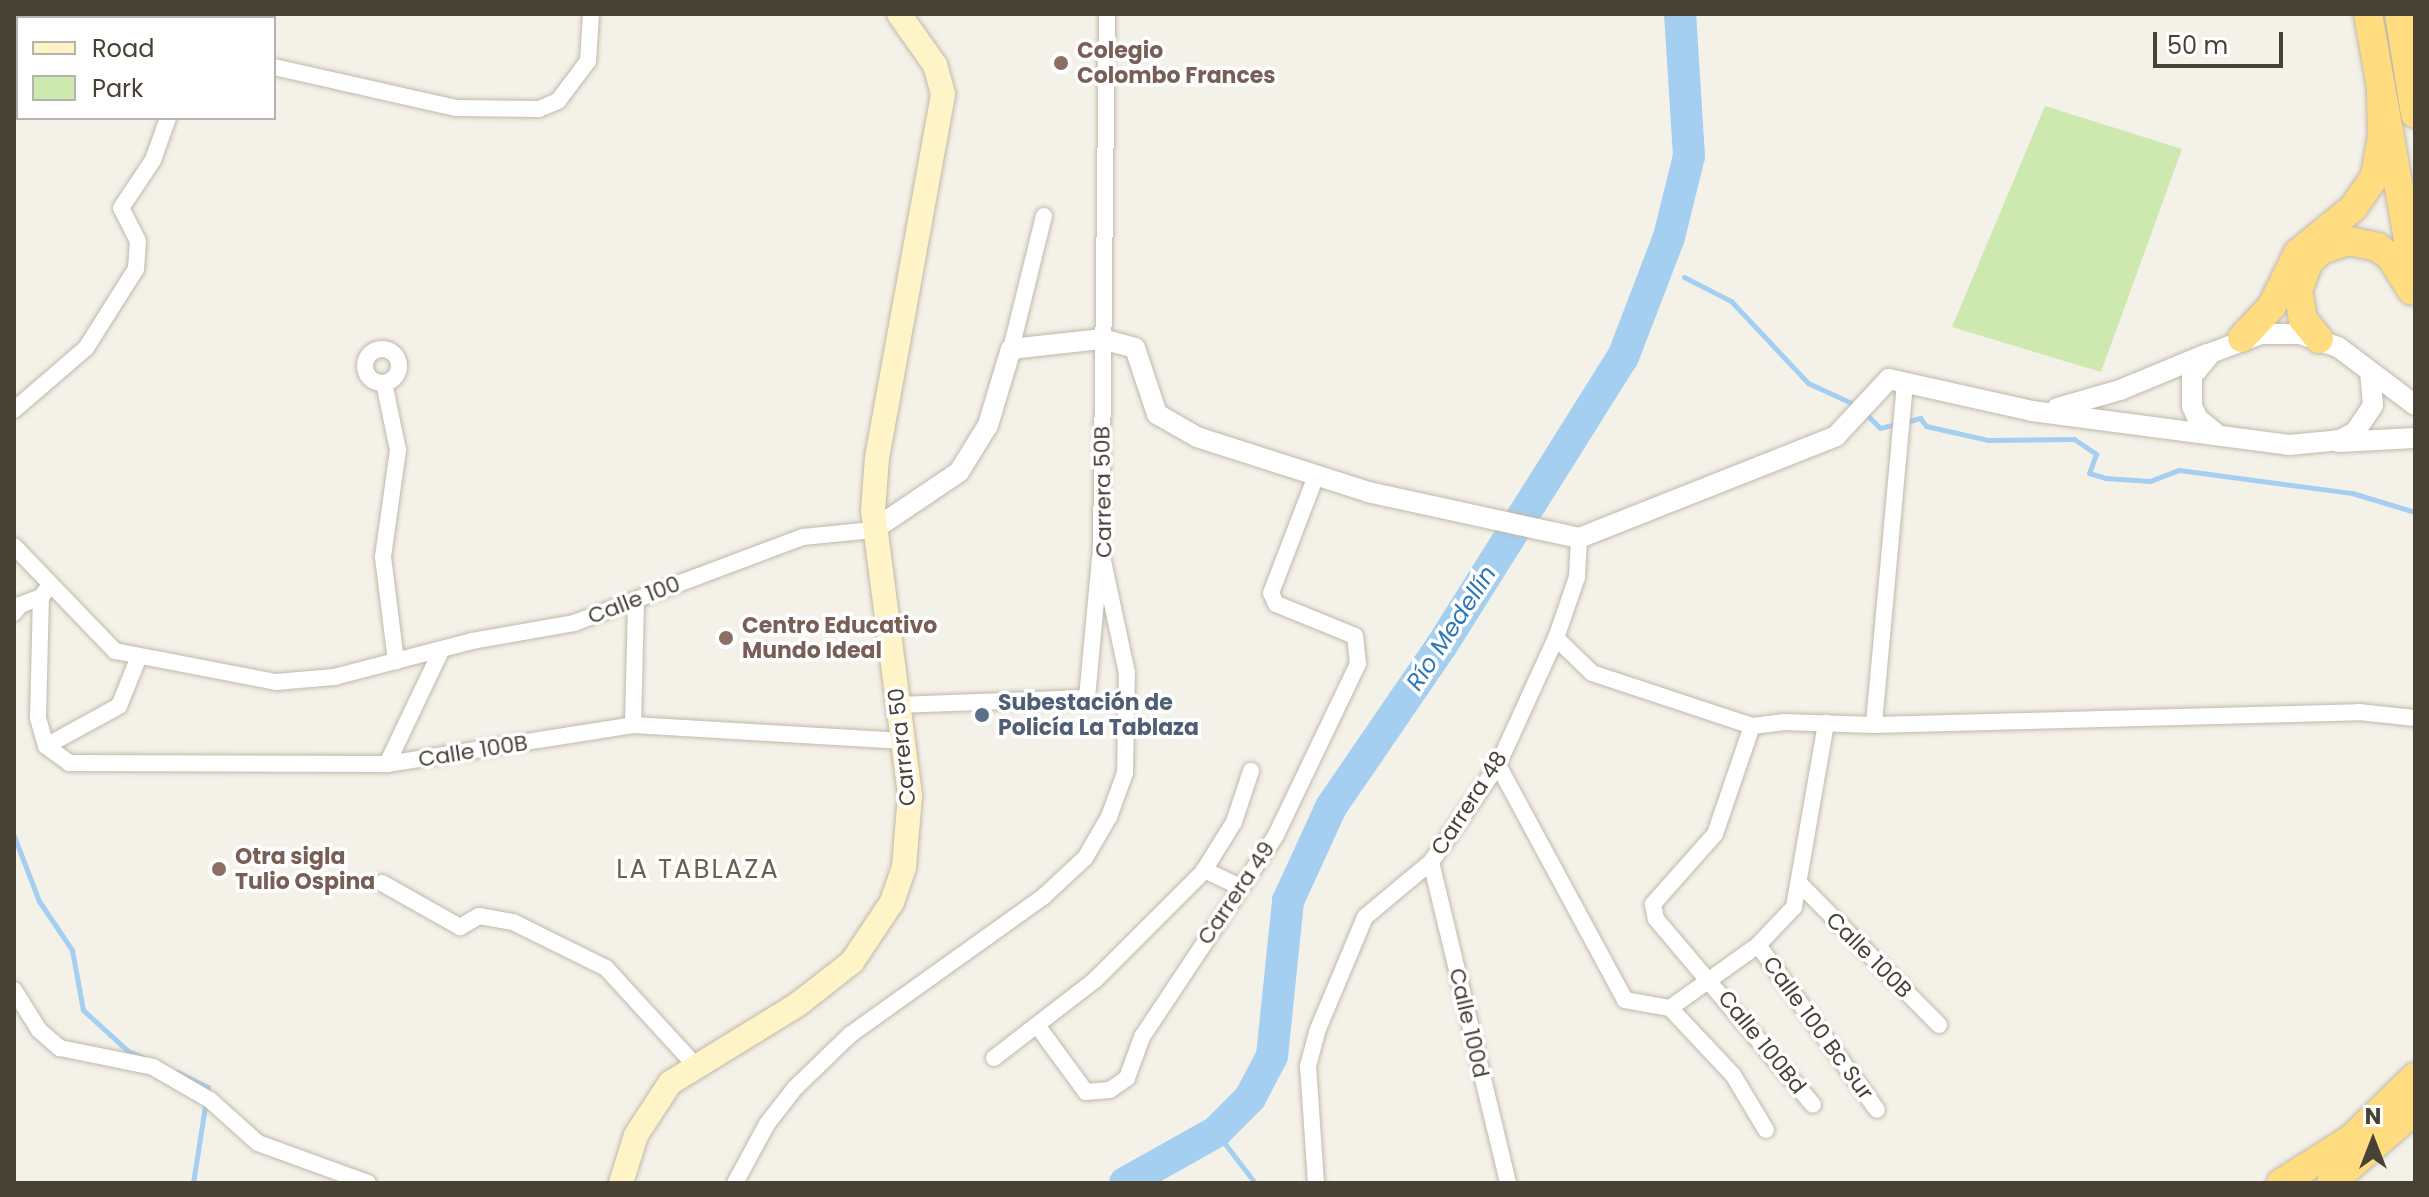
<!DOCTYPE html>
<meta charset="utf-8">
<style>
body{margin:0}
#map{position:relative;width:2429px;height:1197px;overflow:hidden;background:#f4f1e8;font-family:Poppins,sans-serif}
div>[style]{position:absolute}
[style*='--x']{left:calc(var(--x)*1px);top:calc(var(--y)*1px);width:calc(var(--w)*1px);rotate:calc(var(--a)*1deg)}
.green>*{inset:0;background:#cde9b0}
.stream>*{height:5px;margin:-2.5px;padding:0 2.5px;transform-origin:2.5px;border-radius:2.5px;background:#a4cff1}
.river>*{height:32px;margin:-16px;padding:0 16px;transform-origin:16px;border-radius:16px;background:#a4cff1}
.roads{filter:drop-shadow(0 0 2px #c0b9aa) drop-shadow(0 0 2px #c0b9aa)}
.minor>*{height:16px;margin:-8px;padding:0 8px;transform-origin:8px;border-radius:8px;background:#fff}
.minor>.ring{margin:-8px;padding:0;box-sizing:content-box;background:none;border:16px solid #fff;border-radius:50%}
.tertiary>*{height:20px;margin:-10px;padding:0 10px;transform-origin:10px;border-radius:10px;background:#fff}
.secondary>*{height:24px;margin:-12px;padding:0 12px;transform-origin:12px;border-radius:12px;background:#fff4c7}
.trunk>*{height:28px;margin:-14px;padding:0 14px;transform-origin:14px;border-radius:14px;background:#ffdc7f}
.dots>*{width:22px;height:22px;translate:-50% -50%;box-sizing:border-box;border:4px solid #fff;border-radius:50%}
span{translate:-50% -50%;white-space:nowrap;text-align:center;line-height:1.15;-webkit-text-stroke:7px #fff;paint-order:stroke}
.education-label{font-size:22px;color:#785e54;font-weight:700}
.left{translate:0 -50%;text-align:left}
.street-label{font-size:22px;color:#484236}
.service-label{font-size:22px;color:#4e5e75;font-weight:700}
.water-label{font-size:24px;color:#2d77b6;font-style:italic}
.quarter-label{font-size:26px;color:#6b604d;letter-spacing:2px}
.frame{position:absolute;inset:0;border:16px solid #484236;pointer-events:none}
.legend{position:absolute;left:16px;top:16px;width:260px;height:104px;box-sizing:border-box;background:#fff;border:2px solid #b6b3af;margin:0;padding:10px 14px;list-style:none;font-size:24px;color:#484236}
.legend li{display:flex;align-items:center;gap:16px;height:40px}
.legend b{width:40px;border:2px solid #b6b3af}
.north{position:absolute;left:2333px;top:1101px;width:80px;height:80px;-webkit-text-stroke:6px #fff;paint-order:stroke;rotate:0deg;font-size:22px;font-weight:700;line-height:32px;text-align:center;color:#484236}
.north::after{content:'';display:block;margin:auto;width:28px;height:36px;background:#484236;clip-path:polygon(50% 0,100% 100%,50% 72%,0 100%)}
.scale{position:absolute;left:2153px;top:32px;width:130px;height:36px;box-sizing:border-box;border:4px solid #484236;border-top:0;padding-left:10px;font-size:24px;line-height:28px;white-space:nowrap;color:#484236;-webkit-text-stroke:6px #fff;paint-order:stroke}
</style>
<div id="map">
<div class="green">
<i style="clip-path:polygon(2045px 106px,2182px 149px,2101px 372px,1952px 327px)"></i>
</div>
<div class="stream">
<i style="--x:1684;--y:277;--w:53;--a:27.1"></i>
<i style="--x:1731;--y:301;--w:112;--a:46.8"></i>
<i style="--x:1808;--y:383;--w:55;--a:24.7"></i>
<i style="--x:1865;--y:413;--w:21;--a:45"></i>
<i style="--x:1880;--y:428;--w:16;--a:-14"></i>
<i style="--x:1906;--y:422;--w:15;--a:-16"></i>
<i style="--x:1920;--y:418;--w:10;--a:53"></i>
<i style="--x:1926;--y:426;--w:64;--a:12.7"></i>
<i style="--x:1988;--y:440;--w:86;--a:-0.7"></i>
<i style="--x:2074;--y:439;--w:27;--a:34"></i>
<i style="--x:2096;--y:454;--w:20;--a:110"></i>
<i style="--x:2089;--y:473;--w:17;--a:17"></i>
<i style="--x:2105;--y:478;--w:45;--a:3.8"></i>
<i style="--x:2150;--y:481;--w:31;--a:-21"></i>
<i style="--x:2179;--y:470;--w:175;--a:7.6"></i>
<i style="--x:2352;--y:493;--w:66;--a:16.8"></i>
<i style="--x:14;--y:836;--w:70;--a:69"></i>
<i style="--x:39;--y:901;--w:59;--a:56"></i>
<i style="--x:72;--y:950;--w:61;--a:79.6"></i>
<i style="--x:83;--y:1010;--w:61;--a:42.3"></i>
<i style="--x:128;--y:1051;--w:20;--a:24"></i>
<i style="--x:177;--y:1072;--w:34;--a:26"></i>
<i style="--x:208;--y:1087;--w:97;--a:98.9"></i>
<i style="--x:1216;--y:1132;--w:64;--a:52.6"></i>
</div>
<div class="river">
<i style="--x:1125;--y:1183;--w:104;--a:-29.3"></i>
<i style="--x:1216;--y:1132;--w:48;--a:-45"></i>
<i style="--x:1250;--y:1098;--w:47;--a:-62.4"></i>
<i style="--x:1272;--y:1056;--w:156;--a:-84.1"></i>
<i style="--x:1288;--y:901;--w:103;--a:-65.4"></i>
<i style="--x:1331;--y:807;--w:196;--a:-55.6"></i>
<i style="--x:1442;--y:645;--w:340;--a:-57.9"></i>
<i style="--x:1623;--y:357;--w:129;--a:-69"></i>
<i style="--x:1669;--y:237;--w:83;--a:-76.1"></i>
<i style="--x:1689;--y:156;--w:142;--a:-93.6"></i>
</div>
<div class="roads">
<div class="minor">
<i style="--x:274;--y:67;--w:187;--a:12.7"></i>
<i style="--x:456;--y:108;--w:83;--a:0.7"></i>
<i style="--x:539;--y:109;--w:21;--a:-23"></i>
<i style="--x:558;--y:101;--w:50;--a:-53.1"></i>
<i style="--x:588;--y:61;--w:47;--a:-86.3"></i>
<i class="ring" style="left:365px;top:349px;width:18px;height:18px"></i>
<i style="--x:1011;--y:349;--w:137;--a:-76.1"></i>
<i style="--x:384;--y:383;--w:68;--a:78.2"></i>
<i style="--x:398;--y:450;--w:108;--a:98"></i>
<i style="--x:383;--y:557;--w:105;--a:82.9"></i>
<i style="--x:1905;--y:383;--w:343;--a:95.2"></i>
<i style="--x:1874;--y:725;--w:485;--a:-1.5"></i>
<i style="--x:2359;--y:712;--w:56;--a:6.1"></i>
<i style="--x:14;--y:410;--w:95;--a:-40.7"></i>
<i style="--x:86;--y:348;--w:93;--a:-57.7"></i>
<i style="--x:136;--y:269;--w:28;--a:-86"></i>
<i style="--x:138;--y:241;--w:37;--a:-117"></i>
<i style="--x:121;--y:208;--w:58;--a:-56.3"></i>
<i style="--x:153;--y:160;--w:45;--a:-70.3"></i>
<i style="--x:14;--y:546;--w:146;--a:46.1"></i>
<i style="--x:115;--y:651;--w:164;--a:10.9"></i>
<i style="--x:276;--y:682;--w:58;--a:-4.9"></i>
<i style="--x:334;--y:677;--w:143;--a:-14.6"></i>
<i style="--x:472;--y:641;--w:104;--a:-10"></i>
<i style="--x:574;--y:623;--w:245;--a:-20.6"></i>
<i style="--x:803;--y:537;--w:70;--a:-5.7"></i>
<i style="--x:14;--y:613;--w:10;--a:-53"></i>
<i style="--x:20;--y:605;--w:22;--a:-21"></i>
<i style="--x:1556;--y:638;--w:50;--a:44.2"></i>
<i style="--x:1592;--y:673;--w:169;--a:18.3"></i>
<i style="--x:1752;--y:726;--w:31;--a:-7"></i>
<i style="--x:1783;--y:722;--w:91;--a:1.9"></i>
<i style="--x:898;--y:705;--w:189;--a:-2.1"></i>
<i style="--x:1087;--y:698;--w:141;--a:-84.7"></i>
<i style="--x:633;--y:725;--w:124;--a:-88.6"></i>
<i style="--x:1752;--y:726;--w:114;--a:108.9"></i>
<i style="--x:1715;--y:834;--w:94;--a:131.5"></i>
<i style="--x:1653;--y:904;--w:15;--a:79"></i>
<i style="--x:1656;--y:919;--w:243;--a:49.8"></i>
<i style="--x:46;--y:746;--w:29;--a:36"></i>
<i style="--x:69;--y:763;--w:318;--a:0.2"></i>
<i style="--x:387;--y:764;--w:249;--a:-9"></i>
<i style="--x:633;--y:725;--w:271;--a:3.4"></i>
<i style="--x:46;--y:746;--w:29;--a:-106"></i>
<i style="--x:38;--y:718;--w:121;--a:-88.6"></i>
<i style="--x:41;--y:597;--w:16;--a:-52"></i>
<i style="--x:46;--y:746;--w:83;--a:-28.7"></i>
<i style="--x:119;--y:706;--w:51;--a:-68"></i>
<i style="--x:387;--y:764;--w:125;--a:-64.5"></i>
<i style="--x:1498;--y:765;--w:267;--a:61.6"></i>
<i style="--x:1625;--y:1000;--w:46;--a:10.1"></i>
<i style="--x:1670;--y:1008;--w:108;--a:-35.6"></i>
<i style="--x:1758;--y:945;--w:52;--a:-46.5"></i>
<i style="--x:1794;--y:907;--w:187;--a:-80.1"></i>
<i style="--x:1431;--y:862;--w:330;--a:76.5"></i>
<i style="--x:1204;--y:870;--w:40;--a:25"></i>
<i style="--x:382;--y:883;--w:90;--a:29.4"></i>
<i style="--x:460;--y:927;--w:22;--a:-30"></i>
<i style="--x:479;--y:916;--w:35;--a:10"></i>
<i style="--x:513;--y:922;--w:104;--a:26.3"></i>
<i style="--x:606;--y:968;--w:132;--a:47.5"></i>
<i style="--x:1800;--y:884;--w:198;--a:45.4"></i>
<i style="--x:1758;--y:945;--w:203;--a:54.2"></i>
<i style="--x:14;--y:990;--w:47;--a:58"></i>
<i style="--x:39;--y:1030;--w:28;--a:41"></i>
<i style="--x:60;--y:1048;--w:95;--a:11.5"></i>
<i style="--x:153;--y:1067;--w:66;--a:30.1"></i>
<i style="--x:210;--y:1100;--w:64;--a:41.9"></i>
<i style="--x:258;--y:1143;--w:117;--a:20"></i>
<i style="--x:1670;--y:1008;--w:92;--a:46.8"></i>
<i style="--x:1733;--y:1075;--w:64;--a:59"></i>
<i style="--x:1039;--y:1028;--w:79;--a:53.7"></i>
<i style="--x:1086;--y:1092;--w:24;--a:-5"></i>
<i style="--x:1110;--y:1090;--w:21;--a:-35"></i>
<i style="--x:1127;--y:1078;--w:44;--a:-69.9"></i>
<i style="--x:1142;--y:1037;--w:242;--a:-56.4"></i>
<i style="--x:1276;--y:835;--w:190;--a:-64.4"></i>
<i style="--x:1358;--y:664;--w:28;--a:-96"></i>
<i style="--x:1355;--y:636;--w:85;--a:-157.9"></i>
<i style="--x:1276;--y:604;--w:12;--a:-114"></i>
<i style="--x:1271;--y:593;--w:125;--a:-69"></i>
<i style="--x:994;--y:1058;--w:128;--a:-37.7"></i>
<i style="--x:1095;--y:980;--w:153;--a:-45"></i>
<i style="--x:1203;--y:872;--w:59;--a:-58.2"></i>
<i style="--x:1234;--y:822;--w:54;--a:-71.6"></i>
<i style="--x:735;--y:1183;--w:67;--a:-61.5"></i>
<i style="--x:767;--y:1124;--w:46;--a:-52.1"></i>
<i style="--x:795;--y:1088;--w:78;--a:-44"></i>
<i style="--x:851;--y:1034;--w:236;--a:-35.5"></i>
<i style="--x:1043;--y:897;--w:57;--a:-42.9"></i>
<i style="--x:1085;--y:858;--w:48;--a:-59.7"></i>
<i style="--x:1109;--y:817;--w:47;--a:-70"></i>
<i style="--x:1125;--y:773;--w:100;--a:-88.9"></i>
<i style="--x:1127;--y:673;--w:124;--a:-102.1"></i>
<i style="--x:1101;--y:552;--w:538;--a:-89.36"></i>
<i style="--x:1316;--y:1183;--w:117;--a:-93.9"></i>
<i style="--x:1308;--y:1066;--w:38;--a:-75"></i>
<i style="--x:1318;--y:1029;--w:121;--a:-67.2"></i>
<i style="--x:1365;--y:917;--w:86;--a:-39.8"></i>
<i style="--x:1431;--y:862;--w:118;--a:-55.4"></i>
<i style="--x:1498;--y:765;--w:140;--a:-65.5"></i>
<i style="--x:1556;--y:638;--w:65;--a:-71"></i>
<i style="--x:1577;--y:577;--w:39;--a:-87"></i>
</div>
<div class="tertiary">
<i style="--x:2057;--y:408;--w:66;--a:-15.9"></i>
<i style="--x:2120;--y:390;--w:94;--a:-22.5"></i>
<i style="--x:2218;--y:435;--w:26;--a:-141"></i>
<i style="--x:2198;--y:419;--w:14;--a:-115"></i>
<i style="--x:2192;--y:406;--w:30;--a:-90"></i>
<i style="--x:2192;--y:376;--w:30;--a:-50"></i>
<i style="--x:2211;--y:353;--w:53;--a:-20.8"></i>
<i style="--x:2261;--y:334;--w:39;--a:0"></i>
<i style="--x:2300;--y:334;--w:40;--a:18.9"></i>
<i style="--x:2338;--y:347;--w:96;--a:37"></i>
<i style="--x:2339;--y:442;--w:76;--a:-3"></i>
<i style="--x:873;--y:530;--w:104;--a:-34"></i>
<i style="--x:959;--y:472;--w:55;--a:-58.3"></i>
<i style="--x:988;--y:425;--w:79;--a:-73.2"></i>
<i style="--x:1011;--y:349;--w:92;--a:-6.3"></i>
<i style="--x:1102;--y:339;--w:34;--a:15"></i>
<i style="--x:1135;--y:348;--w:70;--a:71.6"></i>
<i style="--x:1157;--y:414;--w:46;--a:29.9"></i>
<i style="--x:1197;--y:437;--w:180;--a:17.8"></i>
<i style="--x:1368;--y:492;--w:216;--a:12.3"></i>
<i style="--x:1579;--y:538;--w:277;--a:-21.6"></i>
<i style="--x:1836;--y:436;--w:78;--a:-47.1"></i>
<i style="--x:1889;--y:379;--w:147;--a:12.6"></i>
<i style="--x:2032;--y:411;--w:259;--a:7.5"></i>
<i style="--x:2289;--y:445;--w:51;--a:-5.6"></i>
<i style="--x:2340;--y:440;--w:17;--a:-28"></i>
<i style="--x:2355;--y:432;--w:32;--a:-56"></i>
<i style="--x:2373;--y:405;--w:32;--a:-95"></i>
</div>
<div class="secondary">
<i style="--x:621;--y:1183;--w:50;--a:-72.6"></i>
<i style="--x:636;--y:1135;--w:62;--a:-56.8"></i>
<i style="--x:670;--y:1083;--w:149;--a:-31.6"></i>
<i style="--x:797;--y:1005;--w:70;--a:-38"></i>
<i style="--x:852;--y:962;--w:72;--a:-56.3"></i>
<i style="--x:892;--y:902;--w:37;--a:-71"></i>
<i style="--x:904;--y:867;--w:72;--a:-85.2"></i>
<i style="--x:910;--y:795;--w:286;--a:-97.4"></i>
<i style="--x:873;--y:511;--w:53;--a:-85.7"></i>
<i style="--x:877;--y:458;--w:370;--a:-79.7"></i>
<i style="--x:943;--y:94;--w:30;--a:-105"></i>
<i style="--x:935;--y:65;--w:62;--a:-125.2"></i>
</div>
<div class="trunk">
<i style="--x:2368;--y:14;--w:269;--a:79.9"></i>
<i style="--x:2399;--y:14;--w:101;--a:80.9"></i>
<i style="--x:2242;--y:338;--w:44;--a:-46.8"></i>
<i style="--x:2272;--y:306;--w:59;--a:-63.9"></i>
<i style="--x:2298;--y:253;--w:71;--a:-39.3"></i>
<i style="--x:2353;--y:208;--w:39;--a:-55"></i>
<i style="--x:2375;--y:176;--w:40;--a:-80"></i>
<i style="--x:2382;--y:137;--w:49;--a:-91.2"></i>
<i style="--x:2319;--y:339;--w:26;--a:-129"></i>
<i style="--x:2303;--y:319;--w:29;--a:-100"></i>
<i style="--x:2298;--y:290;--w:30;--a:-69"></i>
<i style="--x:2309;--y:262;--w:17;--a:-45"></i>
<i style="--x:2321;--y:250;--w:29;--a:-18"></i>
<i style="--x:2349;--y:241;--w:29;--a:12"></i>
<i style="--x:2377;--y:247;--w:16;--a:35"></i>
<i style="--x:2390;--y:256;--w:41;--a:57.8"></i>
<i style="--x:2281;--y:1183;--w:83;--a:-32.2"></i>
<i style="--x:2351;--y:1139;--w:89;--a:-44.1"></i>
<i style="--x:2331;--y:1183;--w:111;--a:-41"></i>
</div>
</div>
<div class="dots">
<i style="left:1061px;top:63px;background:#8d6e63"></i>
<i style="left:726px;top:638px;background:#8d6e63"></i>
<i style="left:982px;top:715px;background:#5c6f8a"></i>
<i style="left:219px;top:869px;background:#8d6e63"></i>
</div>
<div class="education-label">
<span class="left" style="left:1077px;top:63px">Colegio<br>Colombo Frances</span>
<span class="left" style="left:742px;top:638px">Centro Educativo<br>Mundo Ideal</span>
<span class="left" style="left:235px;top:869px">Otra sigla<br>Tulio Ospina</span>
</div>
<div class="street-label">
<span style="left:1103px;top:492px;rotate:-91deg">Carrera 50B</span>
<span style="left:634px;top:600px;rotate:-21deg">Calle 100</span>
<span style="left:902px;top:747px;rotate:-96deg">Carrera 50</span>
<span style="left:473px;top:751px;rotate:-9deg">Calle 100B</span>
<span style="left:1469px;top:803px;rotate:-57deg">Carrera 48</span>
<span style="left:1236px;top:893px;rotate:-56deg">Carrera 49</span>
<span style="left:1869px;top:955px;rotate:45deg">Calle 100B</span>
<span style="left:1469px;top:1023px;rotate:77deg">Calle 100d</span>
<span style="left:1818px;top:1028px;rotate:54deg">Calle 100 Bc Sur</span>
<span style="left:1762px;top:1042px;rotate:51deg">Calle 100Bd</span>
</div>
<div class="service-label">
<span class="left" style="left:998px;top:715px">Subestación de<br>Policía La Tablaza</span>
</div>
<div class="water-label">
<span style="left:1451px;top:628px;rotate:-57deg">Río Medellín</span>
</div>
<div class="quarter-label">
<span style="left:698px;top:870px">LA TABLAZA</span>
</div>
<div class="frame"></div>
<ul class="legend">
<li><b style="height:10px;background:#fff4c7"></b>Road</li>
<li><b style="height:22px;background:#cde9b0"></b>Park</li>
</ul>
<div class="north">N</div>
<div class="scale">50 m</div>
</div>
